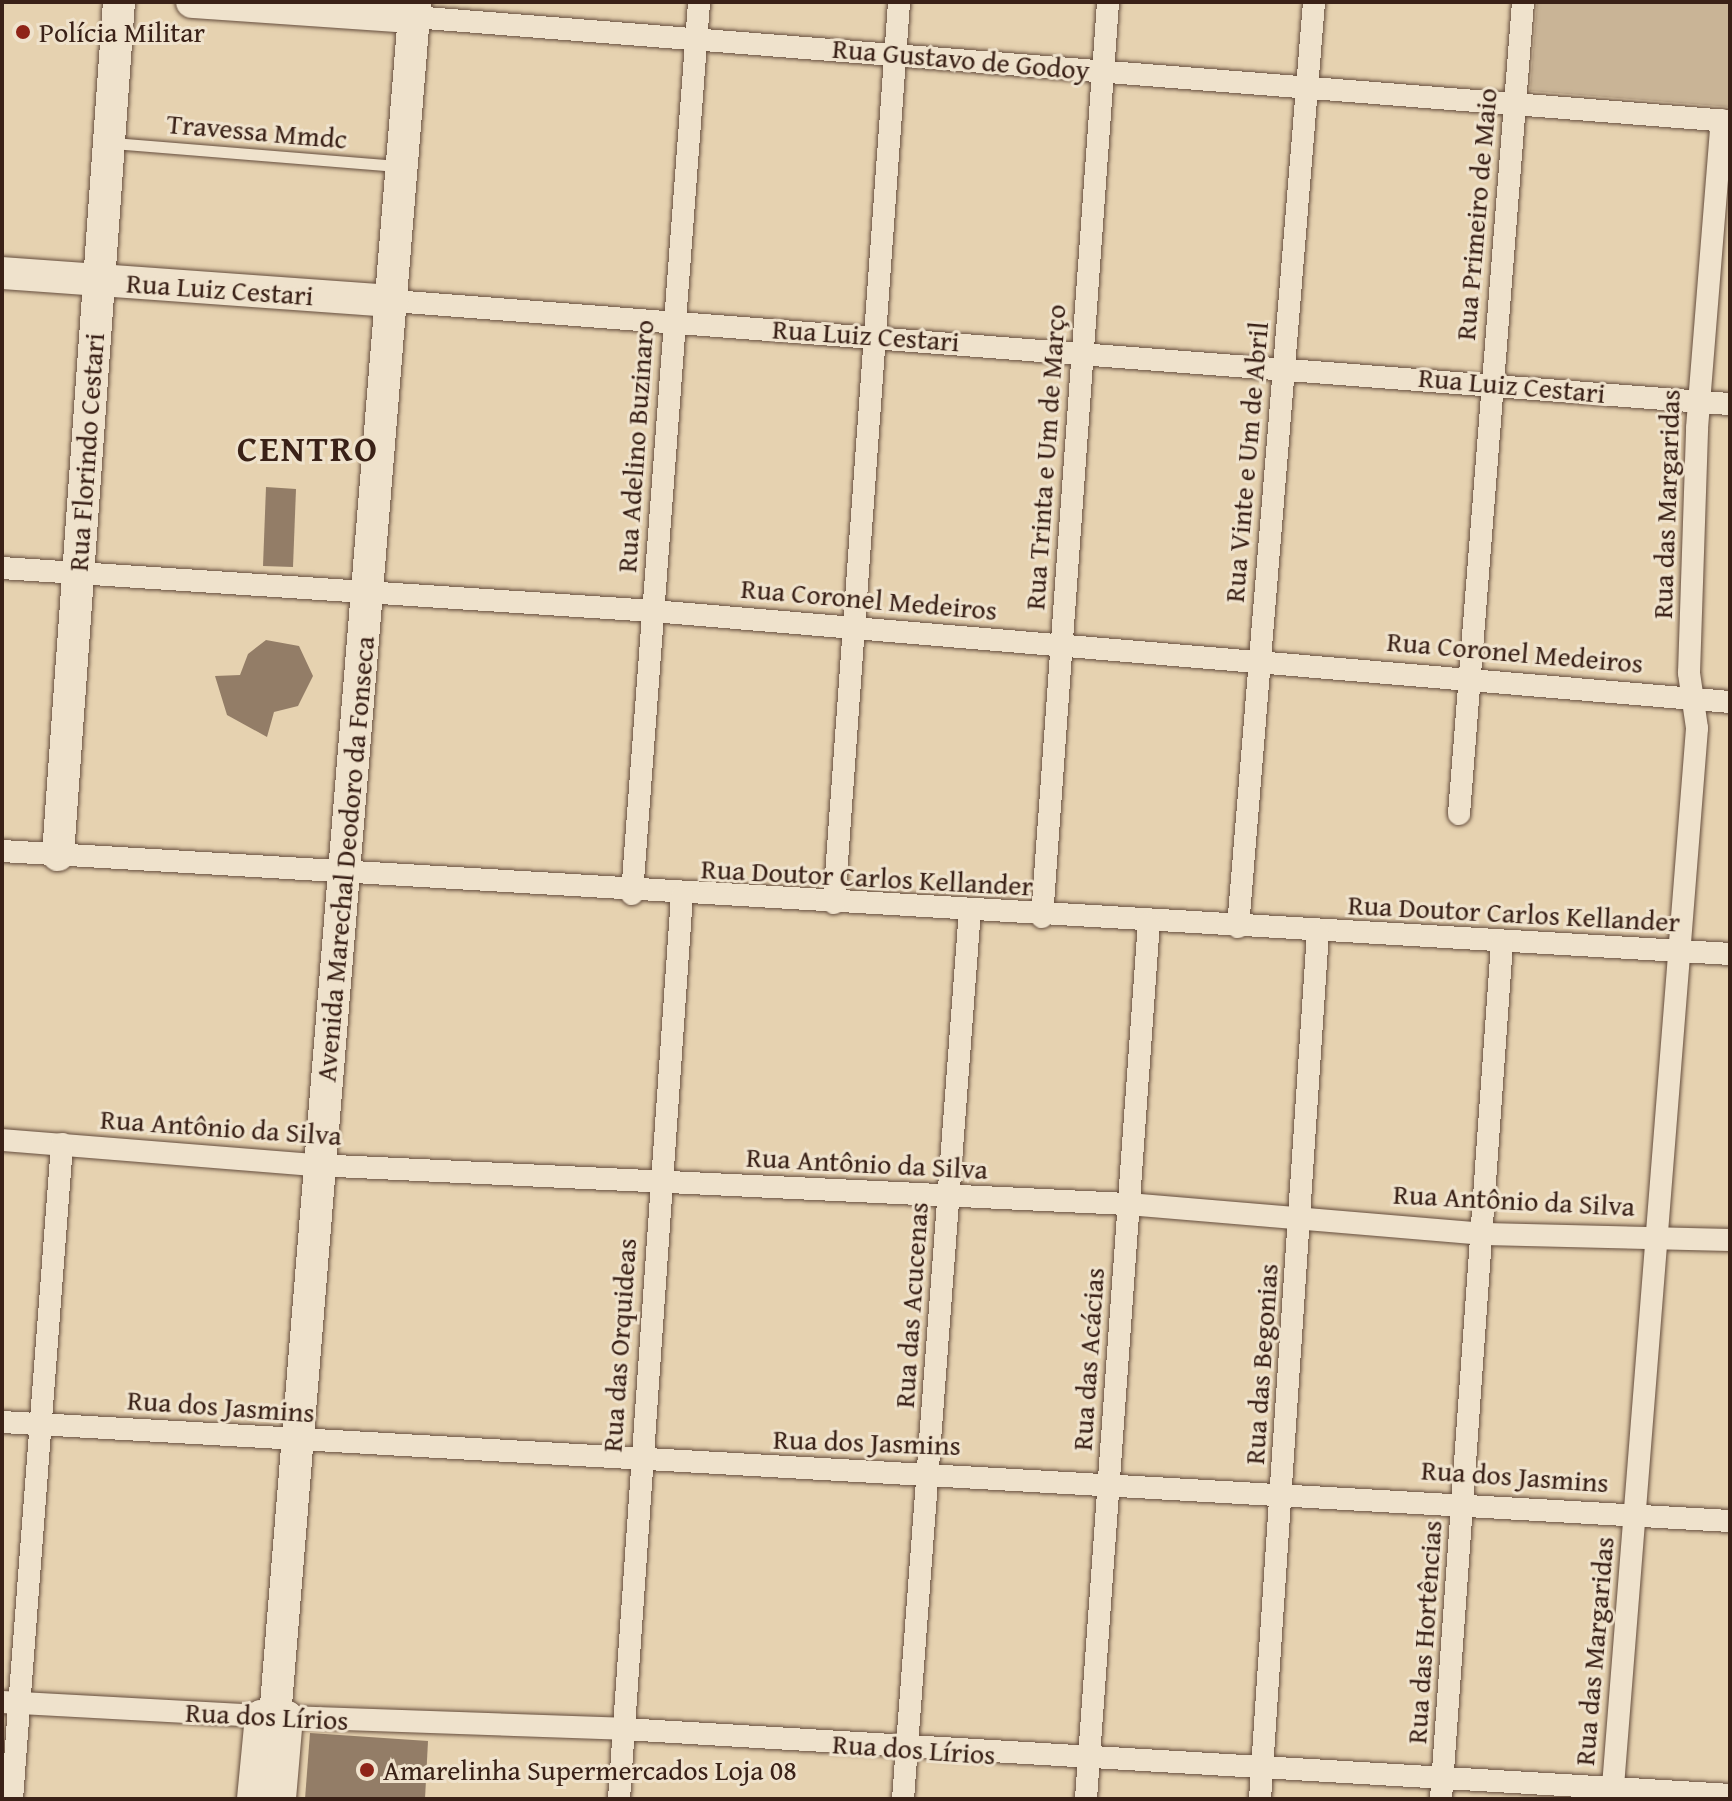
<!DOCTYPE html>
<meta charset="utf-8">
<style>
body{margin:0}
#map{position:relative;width:1732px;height:1801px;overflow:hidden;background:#e6d2b0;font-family:"Gentium Book Plus",serif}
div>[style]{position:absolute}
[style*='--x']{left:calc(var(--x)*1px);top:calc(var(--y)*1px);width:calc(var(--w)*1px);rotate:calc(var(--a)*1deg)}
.green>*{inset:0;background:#c9b496}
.building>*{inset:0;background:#937d67}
.roads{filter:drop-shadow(0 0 2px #654d3d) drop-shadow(0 0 2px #654d3d)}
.lane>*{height:11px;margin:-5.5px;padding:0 5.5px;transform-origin:5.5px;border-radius:5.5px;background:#efe2cc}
.street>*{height:22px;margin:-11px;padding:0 11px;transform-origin:11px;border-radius:11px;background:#efe2cc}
.secondary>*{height:32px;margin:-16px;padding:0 16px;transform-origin:16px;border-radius:16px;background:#efe2cc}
.dots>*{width:22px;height:22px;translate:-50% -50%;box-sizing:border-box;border:4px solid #efe2cc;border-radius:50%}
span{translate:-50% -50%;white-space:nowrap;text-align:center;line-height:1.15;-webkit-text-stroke:6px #efe2cc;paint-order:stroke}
.poi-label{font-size:28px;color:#3a2117}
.left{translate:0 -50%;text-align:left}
.street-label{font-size:28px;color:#3a2117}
.district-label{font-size:36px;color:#3a2117;font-weight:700;letter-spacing:2px}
.frame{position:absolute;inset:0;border:4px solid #3a2117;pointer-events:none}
</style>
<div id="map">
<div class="green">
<i style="clip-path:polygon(1537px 2px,1730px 2px,1730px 107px,1530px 91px)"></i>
</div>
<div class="building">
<i style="clip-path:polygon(266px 487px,296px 489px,293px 567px,263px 566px)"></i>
<i style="clip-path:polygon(266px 640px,299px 646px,313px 676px,298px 706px,274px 712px,267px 737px,227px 715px,215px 676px,240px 675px,248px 654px)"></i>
<i style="clip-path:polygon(310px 1733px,428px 1741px,425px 1799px,305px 1799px)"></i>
</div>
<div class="roads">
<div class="lane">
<i style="--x:112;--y:143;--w:287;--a:4.6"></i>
</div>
<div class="street">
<i style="--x:413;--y:17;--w:1321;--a:4.52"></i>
<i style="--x:393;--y:301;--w:1341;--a:4.41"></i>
<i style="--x:2;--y:568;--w:652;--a:3.78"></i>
<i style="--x:653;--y:611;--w:1081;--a:4.83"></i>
<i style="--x:1459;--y:814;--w:815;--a:-85.49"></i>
<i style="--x:2;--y:851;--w:1731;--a:3.41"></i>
<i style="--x:632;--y:894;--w:895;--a:-85.7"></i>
<i style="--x:834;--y:903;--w:903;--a:-85.87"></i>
<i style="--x:1042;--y:917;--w:917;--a:-85.87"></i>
<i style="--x:1238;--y:927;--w:928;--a:-85.3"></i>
<i style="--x:2;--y:1140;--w:314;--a:4.6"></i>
<i style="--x:315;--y:1165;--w:814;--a:2.75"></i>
<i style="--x:1128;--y:1204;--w:358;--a:4.8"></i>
<i style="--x:1485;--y:1234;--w:245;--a:1.4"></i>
<i style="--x:2;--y:1422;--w:1731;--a:3.28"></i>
<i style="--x:2;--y:1702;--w:259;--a:3.1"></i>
<i style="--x:287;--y:1717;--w:336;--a:2"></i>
<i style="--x:623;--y:1729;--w:1109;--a:3.41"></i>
<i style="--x:12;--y:1799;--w:657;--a:-85.63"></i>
<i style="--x:619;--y:1799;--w:905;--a:-86.01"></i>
<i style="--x:903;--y:1799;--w:891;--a:-85.69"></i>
<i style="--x:1086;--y:1799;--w:878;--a:-85.89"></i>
<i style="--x:1260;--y:1799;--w:868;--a:-86.17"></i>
<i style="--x:1441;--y:1799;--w:858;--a:-85.92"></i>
<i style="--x:1612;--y:1799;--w:1074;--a:-85.46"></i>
<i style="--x:1697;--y:728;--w:56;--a:-98.3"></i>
<i style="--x:1689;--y:673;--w:245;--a:-88.1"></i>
<i style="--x:1697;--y:428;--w:309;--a:-85.4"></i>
</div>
<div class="secondary">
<i style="--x:192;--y:2;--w:222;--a:3.9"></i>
<i style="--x:2;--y:273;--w:392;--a:4.1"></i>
<i style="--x:58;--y:855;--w:855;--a:-85.91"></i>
<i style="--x:275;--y:1717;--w:1721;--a:-85.33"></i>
<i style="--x:253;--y:1799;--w:83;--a:-84.5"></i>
<i style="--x:261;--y:1716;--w:26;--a:2"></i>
<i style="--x:287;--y:1717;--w:82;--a:94.9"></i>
</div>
</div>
<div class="dots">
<i style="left:23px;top:32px;background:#8f2418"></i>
<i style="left:367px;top:1770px;background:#8f2418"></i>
</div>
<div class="poi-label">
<span class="left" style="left:39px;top:32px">Polícia Militar</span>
<span class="left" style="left:383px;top:1770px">Amarelinha Supermercados Loja 08</span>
</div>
<div class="street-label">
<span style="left:961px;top:59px;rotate:5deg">Rua Gustavo de Godoy</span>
<span style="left:257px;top:131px;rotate:5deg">Travessa Mmdc</span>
<span style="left:1476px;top:214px;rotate:-85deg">Rua Primeiro de Maio</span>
<span style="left:220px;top:289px;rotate:4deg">Rua Luiz Cestari</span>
<span style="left:866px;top:335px;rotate:4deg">Rua Luiz Cestari</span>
<span style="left:1512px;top:385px;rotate:5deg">Rua Luiz Cestari</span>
<span style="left:635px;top:446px;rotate:-86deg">Rua Adelino Buzinaro</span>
<span style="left:86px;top:452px;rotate:-86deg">Rua Florindo Cestari</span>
<span style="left:1045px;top:457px;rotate:-86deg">Rua Trinta e Um de Março</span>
<span style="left:1246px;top:462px;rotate:-85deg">Rua Vinte e Um de Abril</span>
<span style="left:1666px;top:504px;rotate:-88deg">Rua das Margaridas</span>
<span style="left:869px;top:599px;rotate:5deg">Rua Coronel Medeiros</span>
<span style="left:1515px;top:652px;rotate:5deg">Rua Coronel Medeiros</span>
<span style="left:345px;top:859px;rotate:-85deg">Avenida Marechal Deodoro da Fonseca</span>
<span style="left:867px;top:877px;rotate:3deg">Rua Doutor Carlos Kellander</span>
<span style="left:1514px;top:913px;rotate:3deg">Rua Doutor Carlos Kellander</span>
<span style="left:221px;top:1127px;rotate:4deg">Rua Antônio da Silva</span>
<span style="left:867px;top:1163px;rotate:3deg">Rua Antônio da Silva</span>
<span style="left:1514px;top:1200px;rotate:3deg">Rua Antônio da Silva</span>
<span style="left:911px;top:1305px;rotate:-86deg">Rua das Acucenas</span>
<span style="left:619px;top:1345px;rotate:-86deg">Rua das Orquideas</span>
<span style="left:1088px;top:1359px;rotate:-86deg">Rua das Acácias</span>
<span style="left:1261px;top:1364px;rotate:-86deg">Rua das Begonias</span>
<span style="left:221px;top:1406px;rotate:4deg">Rua dos Jasmins</span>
<span style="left:867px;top:1442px;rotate:2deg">Rua dos Jasmins</span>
<span style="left:1515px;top:1476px;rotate:4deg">Rua dos Jasmins</span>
<span style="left:1424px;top:1632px;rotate:-86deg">Rua das Hortências</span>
<span style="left:1594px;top:1651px;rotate:-85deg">Rua das Margaridas</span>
<span style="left:267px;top:1716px;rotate:3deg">Rua dos Lírios</span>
<span style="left:914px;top:1749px;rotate:4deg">Rua dos Lírios</span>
</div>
<div class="district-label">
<span style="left:308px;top:448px">CENTRO</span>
</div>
<div class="frame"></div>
</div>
